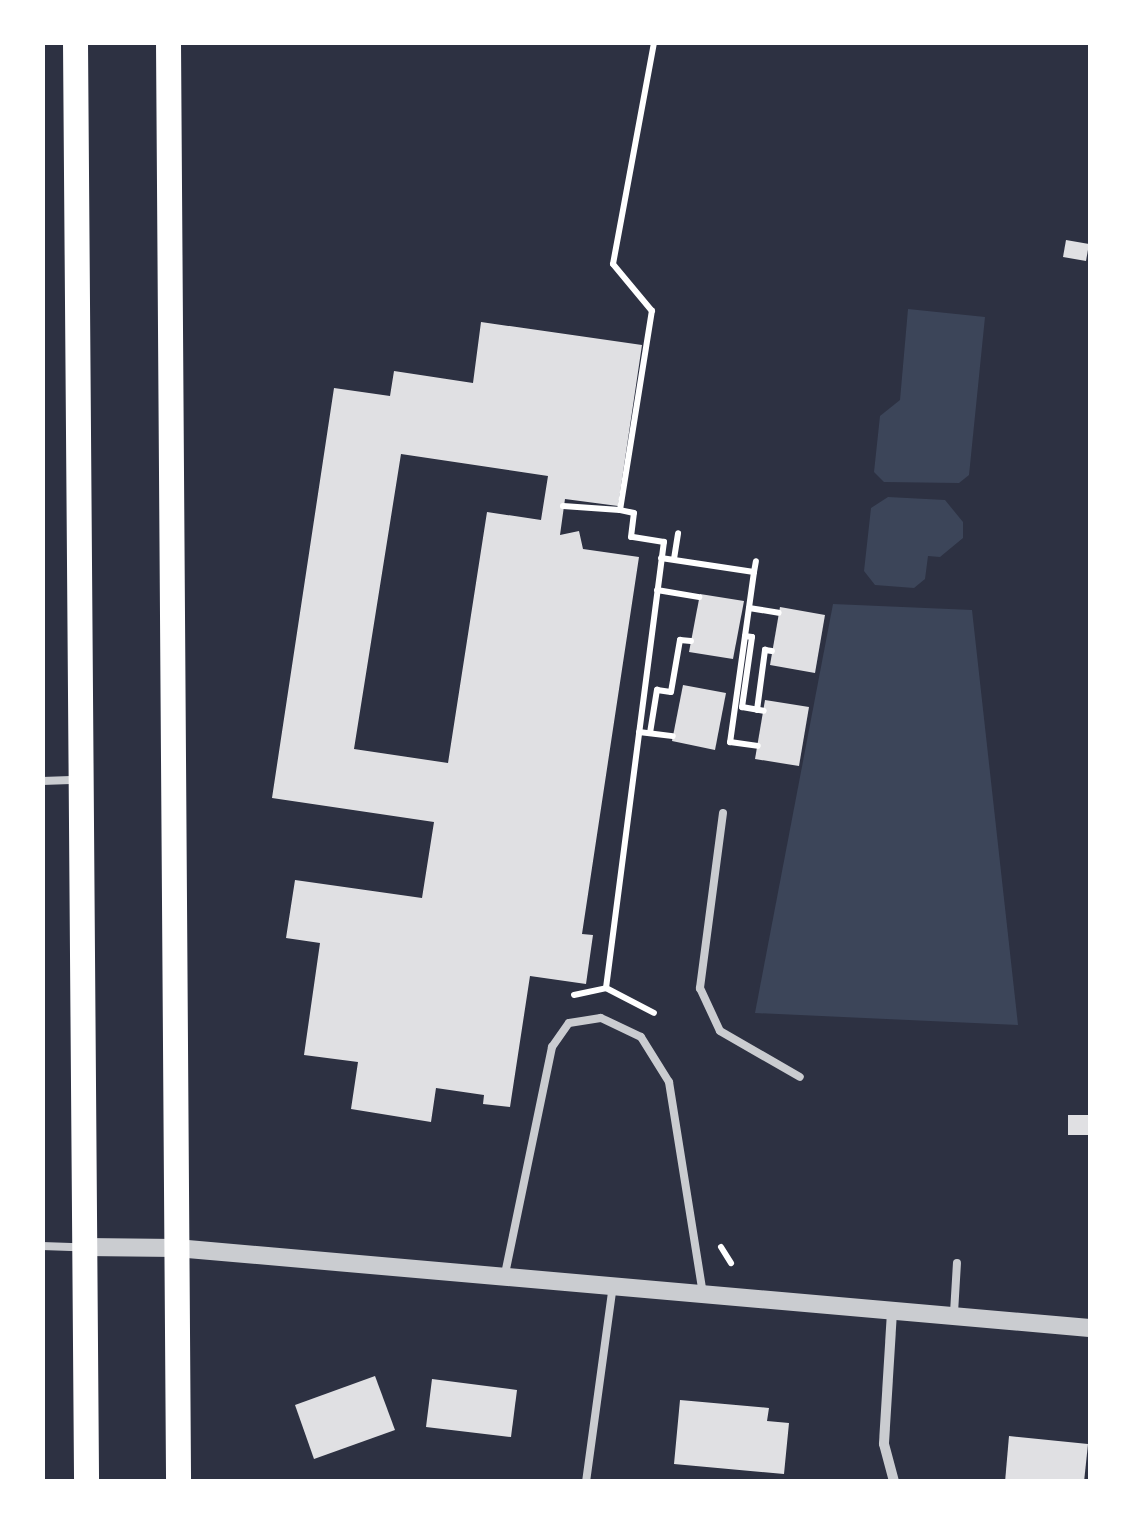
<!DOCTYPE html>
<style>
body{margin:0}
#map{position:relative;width:1133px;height:1524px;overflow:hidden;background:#2d3142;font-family:Commissioner,sans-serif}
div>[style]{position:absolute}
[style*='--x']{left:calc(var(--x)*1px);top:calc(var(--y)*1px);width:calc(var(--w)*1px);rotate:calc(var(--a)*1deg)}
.green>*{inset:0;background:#3c4559}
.building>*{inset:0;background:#e0e0e3}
.path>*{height:6px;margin:-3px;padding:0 3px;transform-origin:3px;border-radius:3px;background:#fff}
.service>*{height:8px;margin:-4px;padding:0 4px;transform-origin:4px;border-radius:4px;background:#caccd0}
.minor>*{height:10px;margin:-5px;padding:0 5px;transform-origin:5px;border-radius:5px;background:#caccd0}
.tertiary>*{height:18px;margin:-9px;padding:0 9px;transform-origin:9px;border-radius:9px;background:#caccd0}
.primary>*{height:25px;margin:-12.5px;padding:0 12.5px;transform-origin:12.5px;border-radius:12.5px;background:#fff}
span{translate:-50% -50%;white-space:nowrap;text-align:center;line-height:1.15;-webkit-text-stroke:10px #fff;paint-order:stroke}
.frame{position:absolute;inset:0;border:45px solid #fff;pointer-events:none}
</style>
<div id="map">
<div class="green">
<i style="clip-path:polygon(908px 309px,985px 317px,969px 475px,959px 483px,884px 482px,874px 472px,880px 416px,900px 400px)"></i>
<i style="clip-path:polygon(888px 497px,945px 500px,963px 522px,963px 538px,940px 557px,928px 556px,925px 579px,914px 588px,875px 585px,864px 571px,871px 508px)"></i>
<i style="clip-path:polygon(833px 604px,972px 610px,1018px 1025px,755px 1013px)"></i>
</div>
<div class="building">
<i style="clip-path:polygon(1066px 240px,1089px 244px,1086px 261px,1063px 257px)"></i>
<i style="clip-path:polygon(evenodd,481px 322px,642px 345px,618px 506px,565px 499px,560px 535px,579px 531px,583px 549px,639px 557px,582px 934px,593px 935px,586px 984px,530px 976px,510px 1107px,483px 1104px,484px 1095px,436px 1088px,431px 1122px,351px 1109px,358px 1062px,304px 1055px,320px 943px,286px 938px,295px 880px,422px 898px,434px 822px,272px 798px,334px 388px,390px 396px,394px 371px,473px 383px,481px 322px,401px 454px,548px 476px,541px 520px,487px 512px,448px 763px,354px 749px,401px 454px)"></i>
<i style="clip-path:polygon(700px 594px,744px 601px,733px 659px,689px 652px)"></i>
<i style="clip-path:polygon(780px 607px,825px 615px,815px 673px,770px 665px)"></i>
<i style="clip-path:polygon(683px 685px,726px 693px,715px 750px,672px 741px)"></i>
<i style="clip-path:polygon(765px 700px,809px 707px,799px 766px,755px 759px)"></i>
<i style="clip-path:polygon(1068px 1115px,1090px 1115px,1090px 1135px,1068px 1135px)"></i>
<i style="clip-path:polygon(375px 1376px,395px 1430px,314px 1459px,295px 1405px)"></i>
<i style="clip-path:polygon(432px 1379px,517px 1390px,511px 1437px,426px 1427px)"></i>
<i style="clip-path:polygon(680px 1400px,769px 1408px,767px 1421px,789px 1423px,784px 1474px,674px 1464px)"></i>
<i style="clip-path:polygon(1009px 1436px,1088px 1444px,1084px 1482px,1005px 1482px)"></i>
</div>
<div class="path">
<i style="--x:563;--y:506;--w:57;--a:4"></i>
<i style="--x:620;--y:510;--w:202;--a:-80.9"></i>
<i style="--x:652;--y:311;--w:61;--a:-129.7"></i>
<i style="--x:613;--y:264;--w:226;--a:-79.5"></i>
<i style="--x:661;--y:558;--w:94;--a:8.6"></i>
<i style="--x:754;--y:572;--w:172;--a:98"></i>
<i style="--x:730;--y:742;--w:28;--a:8"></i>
<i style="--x:674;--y:559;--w:26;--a:-81"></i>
<i style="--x:754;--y:572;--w:11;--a:-80"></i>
<i style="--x:657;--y:590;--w:43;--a:9.5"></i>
<i style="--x:749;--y:608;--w:30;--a:9"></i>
<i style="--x:745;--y:636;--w:7;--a:8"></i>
<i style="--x:752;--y:637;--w:71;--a:98.1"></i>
<i style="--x:742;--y:707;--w:22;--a:10"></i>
<i style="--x:757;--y:710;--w:61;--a:-82.4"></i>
<i style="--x:765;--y:650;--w:7;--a:8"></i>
<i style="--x:639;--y:732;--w:34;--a:7"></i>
<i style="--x:650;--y:733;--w:44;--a:-80.8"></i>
<i style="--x:657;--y:690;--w:14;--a:8"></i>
<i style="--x:671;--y:692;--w:53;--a:-80.2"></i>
<i style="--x:680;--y:640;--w:11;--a:5"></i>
<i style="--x:606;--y:988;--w:450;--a:-82.6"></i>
<i style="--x:664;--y:542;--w:33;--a:-171"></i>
<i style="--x:631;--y:537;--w:24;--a:-83"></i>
<i style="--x:634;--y:513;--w:14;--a:-168"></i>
<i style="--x:574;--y:995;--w:33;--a:-12"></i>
<i style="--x:606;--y:988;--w:54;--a:27.5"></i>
<i style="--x:721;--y:1247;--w:19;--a:58"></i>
</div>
<div class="service">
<i style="--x:42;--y:781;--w:36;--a:-2"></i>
<i style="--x:723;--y:813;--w:177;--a:97.5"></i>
<i style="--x:700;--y:988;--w:47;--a:65.1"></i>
<i style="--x:720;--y:1031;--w:92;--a:29.9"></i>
<i style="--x:42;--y:1246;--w:36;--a:2"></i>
<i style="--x:505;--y:1274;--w:232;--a:-78.3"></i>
<i style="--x:552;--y:1047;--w:29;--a:-55"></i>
<i style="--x:569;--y:1023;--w:32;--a:-9"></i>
<i style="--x:601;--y:1018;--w:44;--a:25.4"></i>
<i style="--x:641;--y:1037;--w:53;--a:58.1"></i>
<i style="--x:669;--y:1082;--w:215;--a:80.9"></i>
<i style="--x:954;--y:1313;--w:50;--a:-86.6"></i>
<i style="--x:586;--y:1482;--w:198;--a:-82.2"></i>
</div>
<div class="minor">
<i style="--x:892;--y:1312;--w:132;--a:93.5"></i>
<i style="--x:884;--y:1444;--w:39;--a:75"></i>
</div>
<div class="tertiary">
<i style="--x:85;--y:1247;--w:91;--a:0.6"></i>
<i style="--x:176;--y:1248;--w:917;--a:5"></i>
</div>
<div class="primary">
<i style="--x:75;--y:42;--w:1440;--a:89.56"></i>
<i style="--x:168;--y:42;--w:1440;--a:89.6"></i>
</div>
<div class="frame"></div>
</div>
